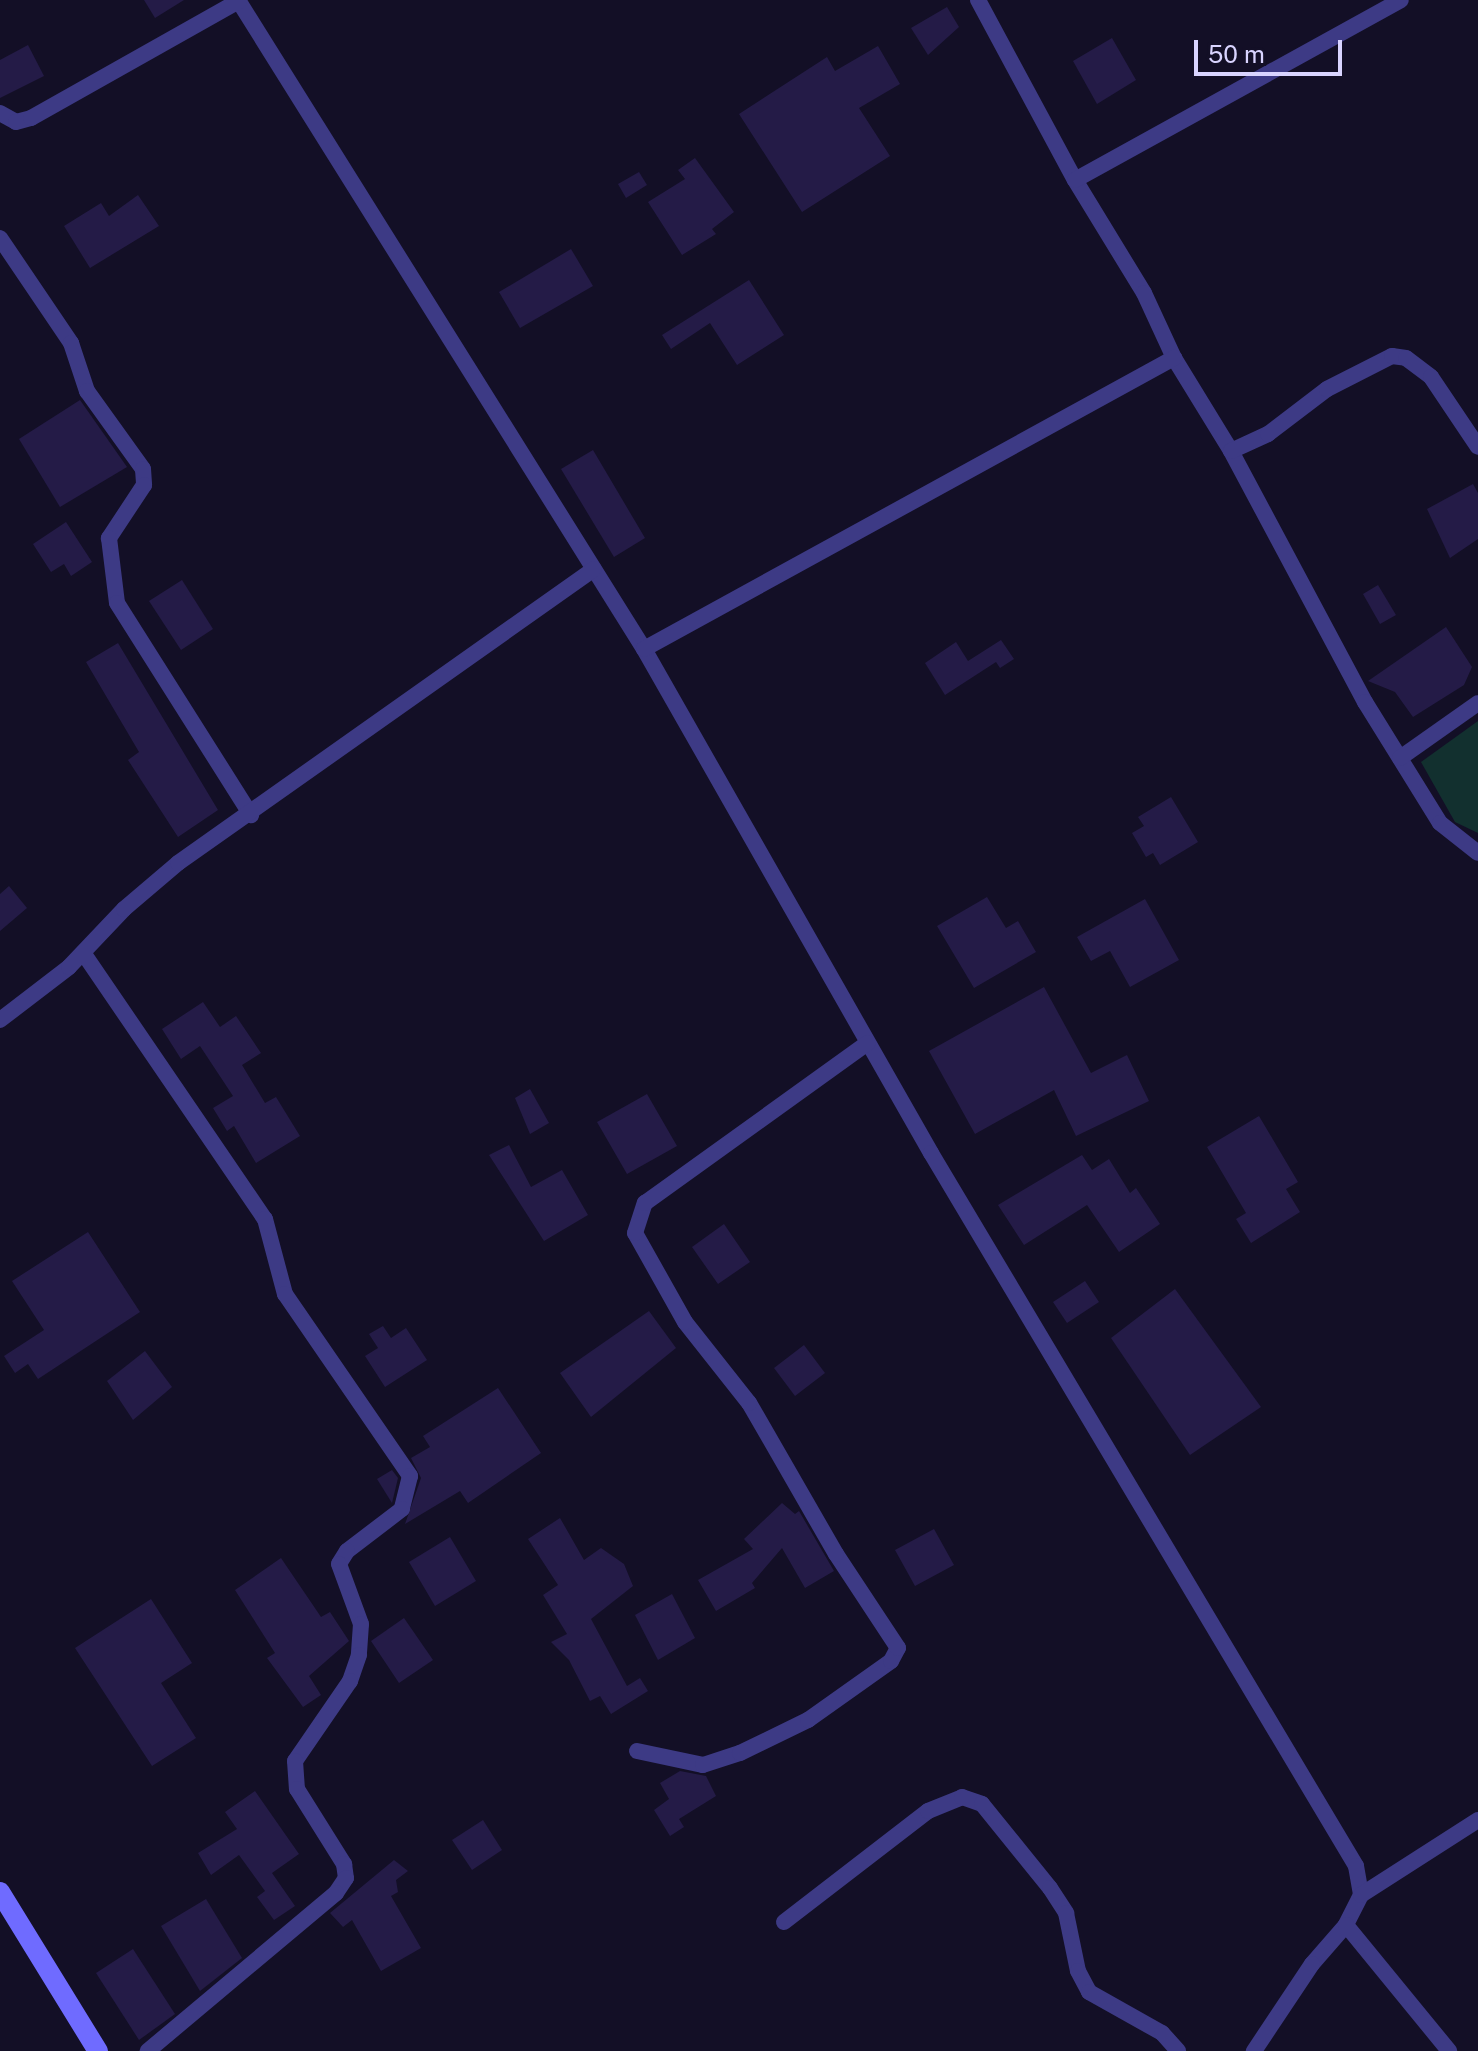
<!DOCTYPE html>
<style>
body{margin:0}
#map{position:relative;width:1478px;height:2051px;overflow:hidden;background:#130f26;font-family:"Public Sans",sans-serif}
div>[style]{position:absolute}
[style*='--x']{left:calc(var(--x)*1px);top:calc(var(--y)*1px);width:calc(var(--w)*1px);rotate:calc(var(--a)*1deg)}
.green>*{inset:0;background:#12302f}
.building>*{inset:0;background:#241b47}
.street>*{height:16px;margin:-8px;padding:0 8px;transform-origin:8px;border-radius:8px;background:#3d3a85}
.secondary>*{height:20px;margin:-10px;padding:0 10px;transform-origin:10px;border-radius:10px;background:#6f6bff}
span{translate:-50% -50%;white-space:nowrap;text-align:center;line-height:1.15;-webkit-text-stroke:8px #130f26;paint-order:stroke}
.scale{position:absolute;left:1194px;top:40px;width:148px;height:36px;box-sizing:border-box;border:4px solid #d9d4ff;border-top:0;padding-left:10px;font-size:24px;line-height:28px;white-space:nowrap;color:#d9d4ff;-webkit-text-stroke:6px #130f26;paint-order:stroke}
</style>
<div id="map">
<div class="green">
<i style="clip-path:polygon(1478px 721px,1478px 833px,1455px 822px,1421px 762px)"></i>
</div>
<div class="building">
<i style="clip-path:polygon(144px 0,184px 0,155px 18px)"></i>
<i style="clip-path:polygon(947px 7px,959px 27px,928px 55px,911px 28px)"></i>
<i style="clip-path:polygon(1112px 38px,1136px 80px,1097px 104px,1073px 61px)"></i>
<i style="clip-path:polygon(28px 45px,44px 76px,0 98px,0 60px)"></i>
<i style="clip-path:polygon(878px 46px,900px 84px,859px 108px,890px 156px,802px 212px,739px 114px,827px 57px,835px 71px)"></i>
<i style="clip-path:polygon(695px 158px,734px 212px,712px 229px,716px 234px,682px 255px,648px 202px,685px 179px,678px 170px)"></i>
<i style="clip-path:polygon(639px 172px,647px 185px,626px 198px,618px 184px)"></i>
<i style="clip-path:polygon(138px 195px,159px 226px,90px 268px,64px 226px,101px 203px,109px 216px)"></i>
<i style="clip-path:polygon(571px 249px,593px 286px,520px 328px,499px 292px)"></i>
<i style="clip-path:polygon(749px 280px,784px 335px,737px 365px,710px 323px,671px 349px,662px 335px)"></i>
<i style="clip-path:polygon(80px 400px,127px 467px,60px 507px,19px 439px)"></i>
<i style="clip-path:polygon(593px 450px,645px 538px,614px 557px,561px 469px)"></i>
<i style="clip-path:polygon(1473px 484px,1478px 493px,1478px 539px,1450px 558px,1427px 509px)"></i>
<i style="clip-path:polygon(66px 522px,92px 562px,71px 576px,64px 564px,51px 572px,33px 544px)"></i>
<i style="clip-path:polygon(182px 580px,213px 629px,181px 650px,149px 601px)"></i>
<i style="clip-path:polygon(1378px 585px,1396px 615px,1380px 624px,1363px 594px)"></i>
<i style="clip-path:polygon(1446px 627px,1472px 667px,1464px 685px,1413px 717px,1395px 692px,1368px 681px)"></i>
<i style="clip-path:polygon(1001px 640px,1014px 659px,1000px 668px,996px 662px,945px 695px,925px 663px,956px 642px,968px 661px)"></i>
<i style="clip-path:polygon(118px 643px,218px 810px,178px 837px,128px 760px,139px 752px,86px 662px)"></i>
<i style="clip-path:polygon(1171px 797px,1198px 842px,1160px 865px,1153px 853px,1146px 857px,1132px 833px,1144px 826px,1138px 817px)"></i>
<i style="clip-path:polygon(9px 886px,27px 908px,0 931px,0 894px)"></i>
<i style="clip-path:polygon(987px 897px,1006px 928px,1018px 921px,1036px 952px,974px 988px,937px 926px)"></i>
<i style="clip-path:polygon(1145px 899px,1179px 960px,1130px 987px,1110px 951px,1091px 961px,1077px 937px)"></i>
<i style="clip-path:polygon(1044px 987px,1091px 1073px,1127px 1055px,1149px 1101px,1076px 1136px,1054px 1090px,975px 1134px,929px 1051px)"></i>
<i style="clip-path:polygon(203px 1002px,220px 1027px,236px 1016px,261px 1053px,242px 1065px,265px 1103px,276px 1097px,300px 1136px,256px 1163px,234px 1126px,227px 1131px,213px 1108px,233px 1096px,200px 1046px,181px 1059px,162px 1029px)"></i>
<i style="clip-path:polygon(530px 1089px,549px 1123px,530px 1134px,515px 1098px)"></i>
<i style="clip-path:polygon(647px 1094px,677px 1146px,627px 1174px,597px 1122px)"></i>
<i style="clip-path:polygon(1259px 1116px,1298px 1182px,1286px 1189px,1300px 1212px,1251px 1243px,1236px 1219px,1246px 1213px,1207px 1147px)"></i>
<i style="clip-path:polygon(509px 1145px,531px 1187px,562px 1170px,588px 1215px,544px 1241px,489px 1155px)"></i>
<i style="clip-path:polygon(1082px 1155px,1092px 1170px,1109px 1159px,1130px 1193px,1136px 1188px,1160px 1224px,1119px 1252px,1087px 1205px,1024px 1245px,998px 1205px)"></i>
<i style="clip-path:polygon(724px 1224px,750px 1262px,718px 1284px,692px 1247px)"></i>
<i style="clip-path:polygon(88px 1232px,140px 1312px,38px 1379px,28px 1364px,15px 1373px,4px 1356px,44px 1330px,12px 1281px)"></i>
<i style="clip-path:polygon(1085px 1281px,1099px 1302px,1067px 1323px,1053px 1302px)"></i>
<i style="clip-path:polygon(1175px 1289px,1261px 1407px,1190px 1455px,1111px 1338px)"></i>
<i style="clip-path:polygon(649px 1311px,676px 1348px,591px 1417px,560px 1373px)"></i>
<i style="clip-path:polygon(383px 1326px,391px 1338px,406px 1328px,427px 1360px,385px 1387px,365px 1356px,378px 1348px,369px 1334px)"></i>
<i style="clip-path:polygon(804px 1345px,825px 1373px,795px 1396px,774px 1368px)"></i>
<i style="clip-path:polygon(145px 1351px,172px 1387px,133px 1420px,107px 1381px)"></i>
<i style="clip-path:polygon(498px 1388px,541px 1453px,468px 1503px,460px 1491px,405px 1524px,421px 1478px,411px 1458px,430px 1447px,423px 1436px)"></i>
<i style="clip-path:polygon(392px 1470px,398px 1478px,392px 1503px,377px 1479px)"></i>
<i style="clip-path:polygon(782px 1503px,795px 1514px,799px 1511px,834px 1571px,805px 1588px,782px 1548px,752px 1583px,755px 1588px,716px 1611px,698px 1580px,753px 1549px,744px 1539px)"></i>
<i style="clip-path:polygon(560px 1518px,584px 1560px,601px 1548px,624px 1564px,633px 1586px,591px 1619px,627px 1686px,640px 1678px,648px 1691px,611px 1714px,600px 1696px,590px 1701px,569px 1660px,551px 1642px,567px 1634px,543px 1595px,558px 1585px,528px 1539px)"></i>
<i style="clip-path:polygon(934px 1529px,954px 1565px,915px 1586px,895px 1550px)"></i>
<i style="clip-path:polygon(450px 1537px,476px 1581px,435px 1606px,409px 1562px)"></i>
<i style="clip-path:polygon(281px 1558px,321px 1617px,330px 1612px,349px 1641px,309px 1676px,321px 1695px,303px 1707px,267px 1658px,275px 1653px,235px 1590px)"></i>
<i style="clip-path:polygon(672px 1594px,695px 1638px,658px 1660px,635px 1615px)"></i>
<i style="clip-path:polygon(151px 1599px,192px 1663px,161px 1683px,196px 1738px,152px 1766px,75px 1648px)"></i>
<i style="clip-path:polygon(404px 1618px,433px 1660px,399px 1683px,371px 1641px)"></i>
<i style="clip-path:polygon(680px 1771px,706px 1776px,716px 1796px,679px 1819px,684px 1827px,670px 1836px,654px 1810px,669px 1799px,660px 1783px)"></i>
<i style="clip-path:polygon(255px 1791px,299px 1854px,272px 1873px,295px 1906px,274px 1920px,257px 1897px,265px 1891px,239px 1855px,211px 1875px,198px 1853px,237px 1829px,225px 1812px)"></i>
<i style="clip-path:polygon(483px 1820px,502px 1850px,472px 1870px,452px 1840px)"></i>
<i style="clip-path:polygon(394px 1860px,408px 1871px,396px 1880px,398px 1892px,391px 1896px,421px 1948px,381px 1971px,352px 1920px,343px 1927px,330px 1913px)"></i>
<i style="clip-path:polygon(206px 1899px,242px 1958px,200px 1991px,161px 1926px)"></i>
<i style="clip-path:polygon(133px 1949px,175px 2014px,139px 2040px,96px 1973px)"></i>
</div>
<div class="street">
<i style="--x:238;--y:0;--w:766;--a:57.97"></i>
<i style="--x:644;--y:649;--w:580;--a:60.34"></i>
<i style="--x:931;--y:1153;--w:830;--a:59.2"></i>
<i style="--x:1356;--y:1866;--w:29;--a:80"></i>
<i style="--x:1361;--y:1895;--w:34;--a:117"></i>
<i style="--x:1346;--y:1925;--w:52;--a:131.1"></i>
<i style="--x:1312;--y:1964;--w:105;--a:123.7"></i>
<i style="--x:978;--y:0;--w:204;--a:61.7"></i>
<i style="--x:1075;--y:180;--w:132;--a:58.6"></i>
<i style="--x:1144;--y:293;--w:72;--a:65.2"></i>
<i style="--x:1174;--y:358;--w:109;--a:58.5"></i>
<i style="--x:1231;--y:451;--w:285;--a:61.9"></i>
<i style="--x:1365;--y:702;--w:142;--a:58.2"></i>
<i style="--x:1440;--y:823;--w:48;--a:38.3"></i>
<i style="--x:0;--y:113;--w:18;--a:29"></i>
<i style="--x:16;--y:122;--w:16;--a:-15"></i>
<i style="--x:31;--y:118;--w:239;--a:-29.4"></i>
<i style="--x:1075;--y:180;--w:372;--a:-28.9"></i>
<i style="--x:0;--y:238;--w:127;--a:55.9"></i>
<i style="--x:71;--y:343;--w:51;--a:71.6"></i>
<i style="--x:87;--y:391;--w:96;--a:54.3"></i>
<i style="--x:143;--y:469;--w:16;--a:86"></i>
<i style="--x:144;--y:485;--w:64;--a:123.4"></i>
<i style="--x:109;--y:538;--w:65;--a:83"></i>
<i style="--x:117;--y:603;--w:251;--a:57.7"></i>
<i style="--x:1231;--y:451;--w:41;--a:-24.7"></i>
<i style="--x:1268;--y:434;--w:74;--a:-37.3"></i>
<i style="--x:1327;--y:389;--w:73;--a:-26.9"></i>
<i style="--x:1392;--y:356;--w:14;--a:8"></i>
<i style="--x:1406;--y:358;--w:31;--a:37"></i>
<i style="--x:1431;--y:377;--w:84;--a:56.1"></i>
<i style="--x:644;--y:649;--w:605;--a:-28.77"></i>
<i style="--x:1400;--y:758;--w:95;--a:-35.2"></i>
<i style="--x:84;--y:954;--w:321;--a:55.7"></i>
<i style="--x:265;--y:1219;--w:78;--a:75.1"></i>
<i style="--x:285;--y:1294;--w:221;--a:55.5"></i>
<i style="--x:410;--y:1476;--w:34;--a:104"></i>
<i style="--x:402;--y:1509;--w:69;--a:142.6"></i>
<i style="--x:347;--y:1551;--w:15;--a:122"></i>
<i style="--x:339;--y:1564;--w:64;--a:69.9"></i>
<i style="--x:361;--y:1624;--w:31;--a:94"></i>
<i style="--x:359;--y:1655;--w:28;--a:109"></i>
<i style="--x:350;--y:1681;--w:97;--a:124.5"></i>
<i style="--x:295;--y:1761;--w:28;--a:86"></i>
<i style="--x:297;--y:1789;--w:89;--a:57.9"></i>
<i style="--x:344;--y:1864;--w:14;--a:82"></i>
<i style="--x:346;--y:1878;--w:18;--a:124"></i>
<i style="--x:336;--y:1893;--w:246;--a:140"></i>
<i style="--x:0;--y:1020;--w:87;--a:-37.5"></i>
<i style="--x:69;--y:967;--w:80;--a:-46.5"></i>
<i style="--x:124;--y:909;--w:71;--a:-40.4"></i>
<i style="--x:178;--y:863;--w:509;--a:-35.25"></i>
<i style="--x:637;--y:1751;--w:67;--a:12"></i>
<i style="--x:703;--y:1765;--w:39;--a:-18"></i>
<i style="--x:740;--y:1753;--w:76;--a:-25.9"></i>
<i style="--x:808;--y:1720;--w:102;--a:-35.4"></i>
<i style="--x:891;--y:1661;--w:15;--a:-62"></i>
<i style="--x:898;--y:1648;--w:113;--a:-123.4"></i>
<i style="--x:836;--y:1554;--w:174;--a:-119.9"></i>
<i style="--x:749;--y:1403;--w:103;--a:-128.3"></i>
<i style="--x:685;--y:1322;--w:102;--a:-119.3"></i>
<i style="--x:635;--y:1233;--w:32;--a:-72"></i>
<i style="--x:645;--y:1203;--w:274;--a:-35.7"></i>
<i style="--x:1361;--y:1895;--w:139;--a:-32.7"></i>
<i style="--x:784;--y:1922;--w:182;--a:-37.6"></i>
<i style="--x:928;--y:1811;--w:37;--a:-22"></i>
<i style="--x:962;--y:1797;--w:21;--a:19"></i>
<i style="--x:982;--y:1804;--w:108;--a:51"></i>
<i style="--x:1050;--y:1888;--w:30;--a:57"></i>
<i style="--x:1066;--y:1913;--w:59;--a:78.3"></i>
<i style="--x:1078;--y:1971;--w:24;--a:62"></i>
<i style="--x:1089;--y:1992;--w:84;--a:29.3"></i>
<i style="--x:1162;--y:2033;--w:24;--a:48"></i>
<i style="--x:1346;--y:1925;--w:163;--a:50.7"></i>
</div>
<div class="secondary">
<i style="--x:0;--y:1892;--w:187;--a:58.4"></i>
</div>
<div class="scale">50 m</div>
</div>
